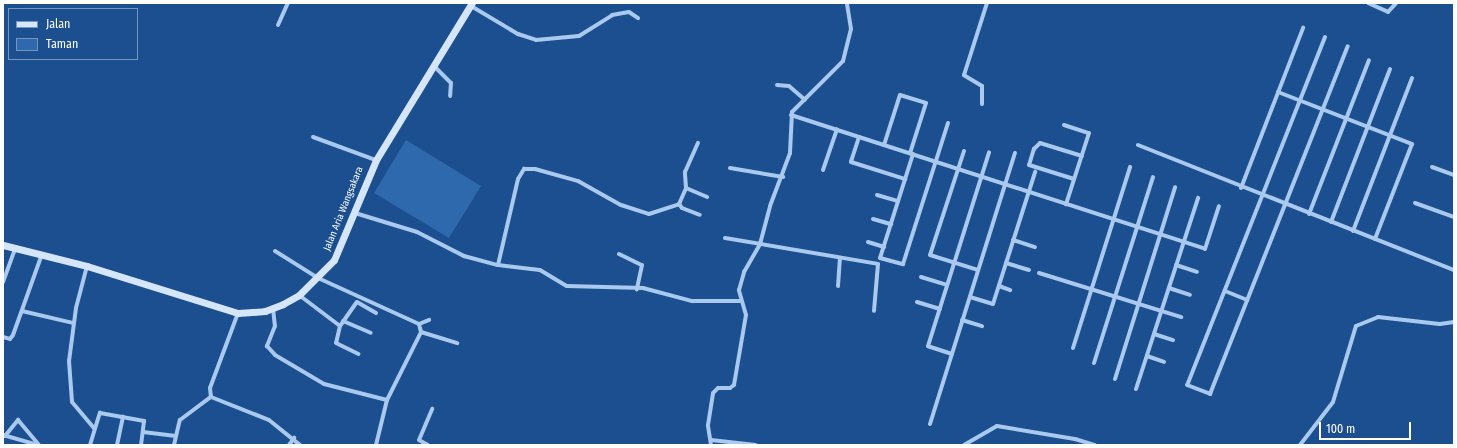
<!DOCTYPE html>
<style>
body{margin:0}
#map{position:relative;width:1457px;height:448px;overflow:hidden;background:#1b4f8f;font-family:"Fira Sans Condensed",sans-serif}
div>[style]{position:absolute}
[style*='--x']{left:calc(var(--x)*1px);top:calc(var(--y)*1px);width:calc(var(--w)*1px);rotate:calc(var(--a)*1deg)}
.green>*{inset:0;background:#2e69ad}
.street>*{height:4px;margin:-2px;padding:0 2px;transform-origin:2px;border-radius:2px;background:#a9c9ee}
.secondary>*{height:7px;margin:-3.5px;padding:0 3.5px;transform-origin:3.5px;border-radius:3.5px;background:#d6e6fa}
span{translate:-50% -50%;white-space:nowrap;text-align:center;line-height:1.15;-webkit-text-stroke:3px #1b4f8f;paint-order:stroke}
.street-label{font-size:10px;color:#fff}
.frame{position:absolute;inset:0;border:4px solid #fff;pointer-events:none}
.legend{position:absolute;left:8px;top:8px;width:130px;height:52px;box-sizing:border-box;background:#1b4f8f;border:1px solid #7695bc;margin:0;padding:5px 7px;list-style:none;font-size:12px;color:#fff}
.legend li{display:flex;align-items:center;gap:8px;height:20px}
.legend b{width:20px;border:1px solid #7695bc}
.scale{position:absolute;left:1319px;top:422px;width:92px;height:18px;box-sizing:border-box;border:2px solid #fff;border-top:0;padding-left:5px;font-size:12px;line-height:14px;white-space:nowrap;color:#fff;-webkit-text-stroke:3px #1b4f8f;paint-order:stroke}
</style>
<div id="map">
<div class="green">
<i style="clip-path:polygon(406px 140px,481px 186px,449px 238px,374px 193px)"></i>
</div>
<div class="street">
<i style="--x:1368;--y:3;--w:22;--a:24"></i>
<i style="--x:1388;--y:12;--w:12;--a:-48"></i>
<i style="--x:471;--y:6;--w:55;--a:30.8"></i>
<i style="--x:518;--y:34;--w:19;--a:18"></i>
<i style="--x:536;--y:40;--w:43;--a:-5.3"></i>
<i style="--x:579;--y:36;--w:39;--a:-32"></i>
<i style="--x:612;--y:15;--w:17;--a:-10"></i>
<i style="--x:629;--y:12;--w:11;--a:34"></i>
<i style="--x:278;--y:25;--w:24;--a:-66"></i>
<i style="--x:1325;--y:37;--w:374;--a:111.6"></i>
<i style="--x:1187;--y:385;--w:25;--a:21"></i>
<i style="--x:1210;--y:394;--w:374;--a:-68.4"></i>
<i style="--x:434;--y:66;--w:24;--a:45"></i>
<i style="--x:451;--y:83;--w:13;--a:94"></i>
<i style="--x:777;--y:85;--w:12;--a:5"></i>
<i style="--x:789;--y:86;--w:21;--a:41"></i>
<i style="--x:1278;--y:92;--w:144;--a:21.2"></i>
<i style="--x:1412;--y:144;--w:102;--a:111.3"></i>
<i style="--x:982;--y:104;--w:18;--a:-90"></i>
<i style="--x:982;--y:86;--w:21;--a:-149"></i>
<i style="--x:964;--y:75;--w:76;--a:-72.3"></i>
<i style="--x:791;--y:115;--w:435;--a:17.9"></i>
<i style="--x:1205;--y:249;--w:45;--a:-72"></i>
<i style="--x:1064;--y:125;--w:26;--a:18"></i>
<i style="--x:1089;--y:133;--w:75;--a:107.9"></i>
<i style="--x:313;--y:137;--w:67;--a:20.1"></i>
<i style="--x:859;--y:137;--w:26;--a:108"></i>
<i style="--x:851;--y:162;--w:57;--a:17.5"></i>
<i style="--x:884;--y:145;--w:52;--a:-72.3"></i>
<i style="--x:900;--y:95;--w:27;--a:17"></i>
<i style="--x:926;--y:103;--w:52;--a:107.7"></i>
<i style="--x:1138;--y:145;--w:340;--a:21.6"></i>
<i style="--x:964;--y:151;--w:109;--a:108.1"></i>
<i style="--x:930;--y:255;--w:50;--a:17.4"></i>
<i style="--x:913;--y:154;--w:109;--a:107.6"></i>
<i style="--x:880;--y:258;--w:24;--a:15"></i>
<i style="--x:903;--y:264;--w:148;--a:-72.3"></i>
<i style="--x:1432;--y:167;--w:23;--a:20"></i>
<i style="--x:730;--y:168;--w:54;--a:9.6"></i>
<i style="--x:823;--y:170;--w:43;--a:-71.1"></i>
<i style="--x:1074;--y:179;--w:47;--a:-162.7"></i>
<i style="--x:1029;--y:165;--w:17;--a:-73"></i>
<i style="--x:1034;--y:149;--w:8;--a:-45"></i>
<i style="--x:1040;--y:143;--w:44;--a:17.2"></i>
<i style="--x:686;--y:188;--w:23;--a:23"></i>
<i style="--x:1241;--y:188;--w:172;--a:-68.8"></i>
<i style="--x:877;--y:195;--w:22;--a:16"></i>
<i style="--x:1415;--y:203;--w:41;--a:19.7"></i>
<i style="--x:679;--y:204;--w:5;--a:53"></i>
<i style="--x:682;--y:208;--w:19;--a:21"></i>
<i style="--x:355;--y:213;--w:65;--a:17"></i>
<i style="--x:417;--y:232;--w:53;--a:27.1"></i>
<i style="--x:464;--y:256;--w:35;--a:15"></i>
<i style="--x:498;--y:265;--w:42;--a:6.8"></i>
<i style="--x:540;--y:270;--w:31;--a:31"></i>
<i style="--x:567;--y:286;--w:76;--a:1.5"></i>
<i style="--x:643;--y:288;--w:51;--a:14.9"></i>
<i style="--x:692;--y:301;--w:48;--a:0"></i>
<i style="--x:1309;--y:214;--w:165;--a:-68.7"></i>
<i style="--x:873;--y:219;--w:19;--a:16"></i>
<i style="--x:1331;--y:222;--w:164;--a:-68.9"></i>
<i style="--x:1353;--y:231;--w:164;--a:-68.9"></i>
<i style="--x:725;--y:238;--w:155;--a:9.6"></i>
<i style="--x:878;--y:264;--w:47;--a:94.9"></i>
<i style="--x:1013;--y:240;--w:23;--a:18"></i>
<i style="--x:868;--y:242;--w:17;--a:17"></i>
<i style="--x:275;--y:251;--w:51;--a:32.1"></i>
<i style="--x:318;--y:278;--w:111;--a:24.5"></i>
<i style="--x:619;--y:254;--w:25;--a:26"></i>
<i style="--x:642;--y:265;--w:25;--a:102"></i>
<i style="--x:1006;--y:263;--w:24;--a:17"></i>
<i style="--x:498;--y:265;--w:88;--a:-76.9"></i>
<i style="--x:518;--y:179;--w:12;--a:-59"></i>
<i style="--x:524;--y:169;--w:11;--a:0"></i>
<i style="--x:535;--y:169;--w:45;--a:15.6"></i>
<i style="--x:578;--y:181;--w:49;--a:29.2"></i>
<i style="--x:621;--y:205;--w:29;--a:18"></i>
<i style="--x:649;--y:214;--w:32;--a:-18"></i>
<i style="--x:679;--y:204;--w:17;--a:-66"></i>
<i style="--x:686;--y:188;--w:16;--a:-94"></i>
<i style="--x:685;--y:172;--w:32;--a:-66"></i>
<i style="--x:1176;--y:265;--w:22;--a:18"></i>
<i style="--x:87;--y:266;--w:43;--a:104.7"></i>
<i style="--x:76;--y:308;--w:53;--a:97.5"></i>
<i style="--x:69;--y:361;--w:41;--a:85.8"></i>
<i style="--x:72;--y:402;--w:34;--a:50"></i>
<i style="--x:1039;--y:273;--w:149;--a:17.2"></i>
<i style="--x:921;--y:277;--w:27;--a:17"></i>
<i style="--x:3;--y:282;--w:37;--a:-70"></i>
<i style="--x:838;--y:286;--w:27;--a:-86"></i>
<i style="--x:999;--y:286;--w:12;--a:20"></i>
<i style="--x:1169;--y:288;--w:22;--a:18"></i>
<i style="--x:1225;--y:291;--w:24;--a:22"></i>
<i style="--x:299;--y:295;--w:51;--a:37.1"></i>
<i style="--x:340;--y:326;--w:17;--a:103"></i>
<i style="--x:336;--y:343;--w:25;--a:26"></i>
<i style="--x:970;--y:297;--w:24;--a:17"></i>
<i style="--x:993;--y:304;--w:139;--a:-72.3"></i>
<i style="--x:917;--y:302;--w:24;--a:17"></i>
<i style="--x:273;--y:308;--w:18;--a:84"></i>
<i style="--x:275;--y:326;--w:22;--a:112"></i>
<i style="--x:267;--y:346;--w:12;--a:48"></i>
<i style="--x:275;--y:355;--w:57;--a:30.6"></i>
<i style="--x:324;--y:384;--w:65;--a:14.3"></i>
<i style="--x:22;--y:311;--w:52;--a:13.2"></i>
<i style="--x:238;--y:313;--w:80;--a:110.5"></i>
<i style="--x:210;--y:388;--w:9;--a:84"></i>
<i style="--x:211;--y:397;--w:62;--a:21.6"></i>
<i style="--x:269;--y:420;--w:40;--a:39"></i>
<i style="--x:962;--y:320;--w:21;--a:17"></i>
<i style="--x:343;--y:321;--w:30;--a:23"></i>
<i style="--x:340;--y:326;--w:29;--a:-55"></i>
<i style="--x:357;--y:302;--w:22;--a:30"></i>
<i style="--x:421;--y:332;--w:38;--a:17"></i>
<i style="--x:1154;--y:334;--w:20;--a:18"></i>
<i style="--x:3;--y:337;--w:7;--a:16"></i>
<i style="--x:10;--y:339;--w:5;--a:-53"></i>
<i style="--x:13;--y:335;--w:86;--a:-70.3"></i>
<i style="--x:1073;--y:348;--w:190;--a:-72.5"></i>
<i style="--x:952;--y:354;--w:25;--a:-162"></i>
<i style="--x:928;--y:346;--w:203;--a:-72.5"></i>
<i style="--x:1147;--y:356;--w:18;--a:19"></i>
<i style="--x:1094;--y:363;--w:195;--a:-72.4"></i>
<i style="--x:1115;--y:379;--w:201;--a:-72.6"></i>
<i style="--x:1136;--y:389;--w:201;--a:-72"></i>
<i style="--x:930;--y:424;--w:284;--a:-72.6"></i>
<i style="--x:143;--y:432;--w:33;--a:7"></i>
<i style="--x:3;--y:435;--w:37;--a:16"></i>
<i style="--x:5;--y:436;--w:21;--a:-51"></i>
<i style="--x:18;--y:420;--w:33;--a:50"></i>
<i style="--x:711;--y:440;--w:45;--a:6.3"></i>
<i style="--x:90;--y:445;--w:34;--a:-73"></i>
<i style="--x:100;--y:413;--w:45;--a:10.3"></i>
<i style="--x:144;--y:421;--w:24;--a:97"></i>
<i style="--x:117;--y:445;--w:29;--a:-78"></i>
<i style="--x:174;--y:445;--w:26;--a:-77"></i>
<i style="--x:180;--y:420;--w:39;--a:-37"></i>
<i style="--x:289;--y:445;--w:9;--a:-54"></i>
<i style="--x:376;--y:445;--w:46;--a:-76.3"></i>
<i style="--x:387;--y:400;--w:76;--a:-63.4"></i>
<i style="--x:421;--y:332;--w:8;--a:-104"></i>
<i style="--x:419;--y:324;--w:11;--a:-22"></i>
<i style="--x:428;--y:445;--w:10;--a:-151"></i>
<i style="--x:419;--y:440;--w:34;--a:-67"></i>
<i style="--x:711;--y:445;--w:20;--a:-99"></i>
<i style="--x:708;--y:425;--w:32;--a:-81"></i>
<i style="--x:713;--y:393;--w:7;--a:-45"></i>
<i style="--x:718;--y:388;--w:12;--a:0"></i>
<i style="--x:730;--y:388;--w:5;--a:-37"></i>
<i style="--x:734;--y:385;--w:71;--a:-80.3"></i>
<i style="--x:746;--y:315;--w:26;--a:-106"></i>
<i style="--x:739;--y:290;--w:19;--a:-74"></i>
<i style="--x:744;--y:272;--w:32;--a:-60"></i>
<i style="--x:760;--y:244;--w:39;--a:-75"></i>
<i style="--x:770;--y:206;--w:57;--a:-69.3"></i>
<i style="--x:790;--y:153;--w:41;--a:-87.2"></i>
<i style="--x:792;--y:112;--w:72;--a:-45"></i>
<i style="--x:843;--y:61;--w:33;--a:-76"></i>
<i style="--x:851;--y:29;--w:26;--a:-99"></i>
<i style="--x:964;--y:445;--w:38;--a:-30"></i>
<i style="--x:997;--y:426;--w:79;--a:9.5"></i>
<i style="--x:1075;--y:439;--w:21;--a:17"></i>
<i style="--x:1300;--y:445;--w:54;--a:-52.5"></i>
<i style="--x:1333;--y:402;--w:79;--a:-73.2"></i>
<i style="--x:1356;--y:326;--w:24;--a:-22"></i>
<i style="--x:1378;--y:317;--w:62;--a:6.4"></i>
<i style="--x:1440;--y:324;--w:14;--a:-8"></i>
</div>
<div class="secondary">
<i style="--x:3;--y:245;--w:87;--a:14"></i>
<i style="--x:87;--y:266;--w:158;--a:17.3"></i>
<i style="--x:238;--y:313;--w:27;--a:-4"></i>
<i style="--x:265;--y:311;--w:19;--a:-21"></i>
<i style="--x:283;--y:304;--w:18;--a:-29"></i>
<i style="--x:299;--y:295;--w:49;--a:-45"></i>
<i style="--x:334;--y:260;--w:108;--a:-67.2"></i>
<i style="--x:376;--y:160;--w:184;--a:-58.6"></i>
</div>
<div class="street-label">
<span style="left:344px;top:209px;rotate:-68deg">Jalan Aria Wangsakara</span>
</div>
<div class="frame"></div>
<ul class="legend">
<li><b style="height:5px;background:#d6e6fa"></b>Jalan</li>
<li><b style="height:11px;background:#2e69ad"></b>Taman</li>
</ul>
<div class="scale">100 m</div>
</div>
